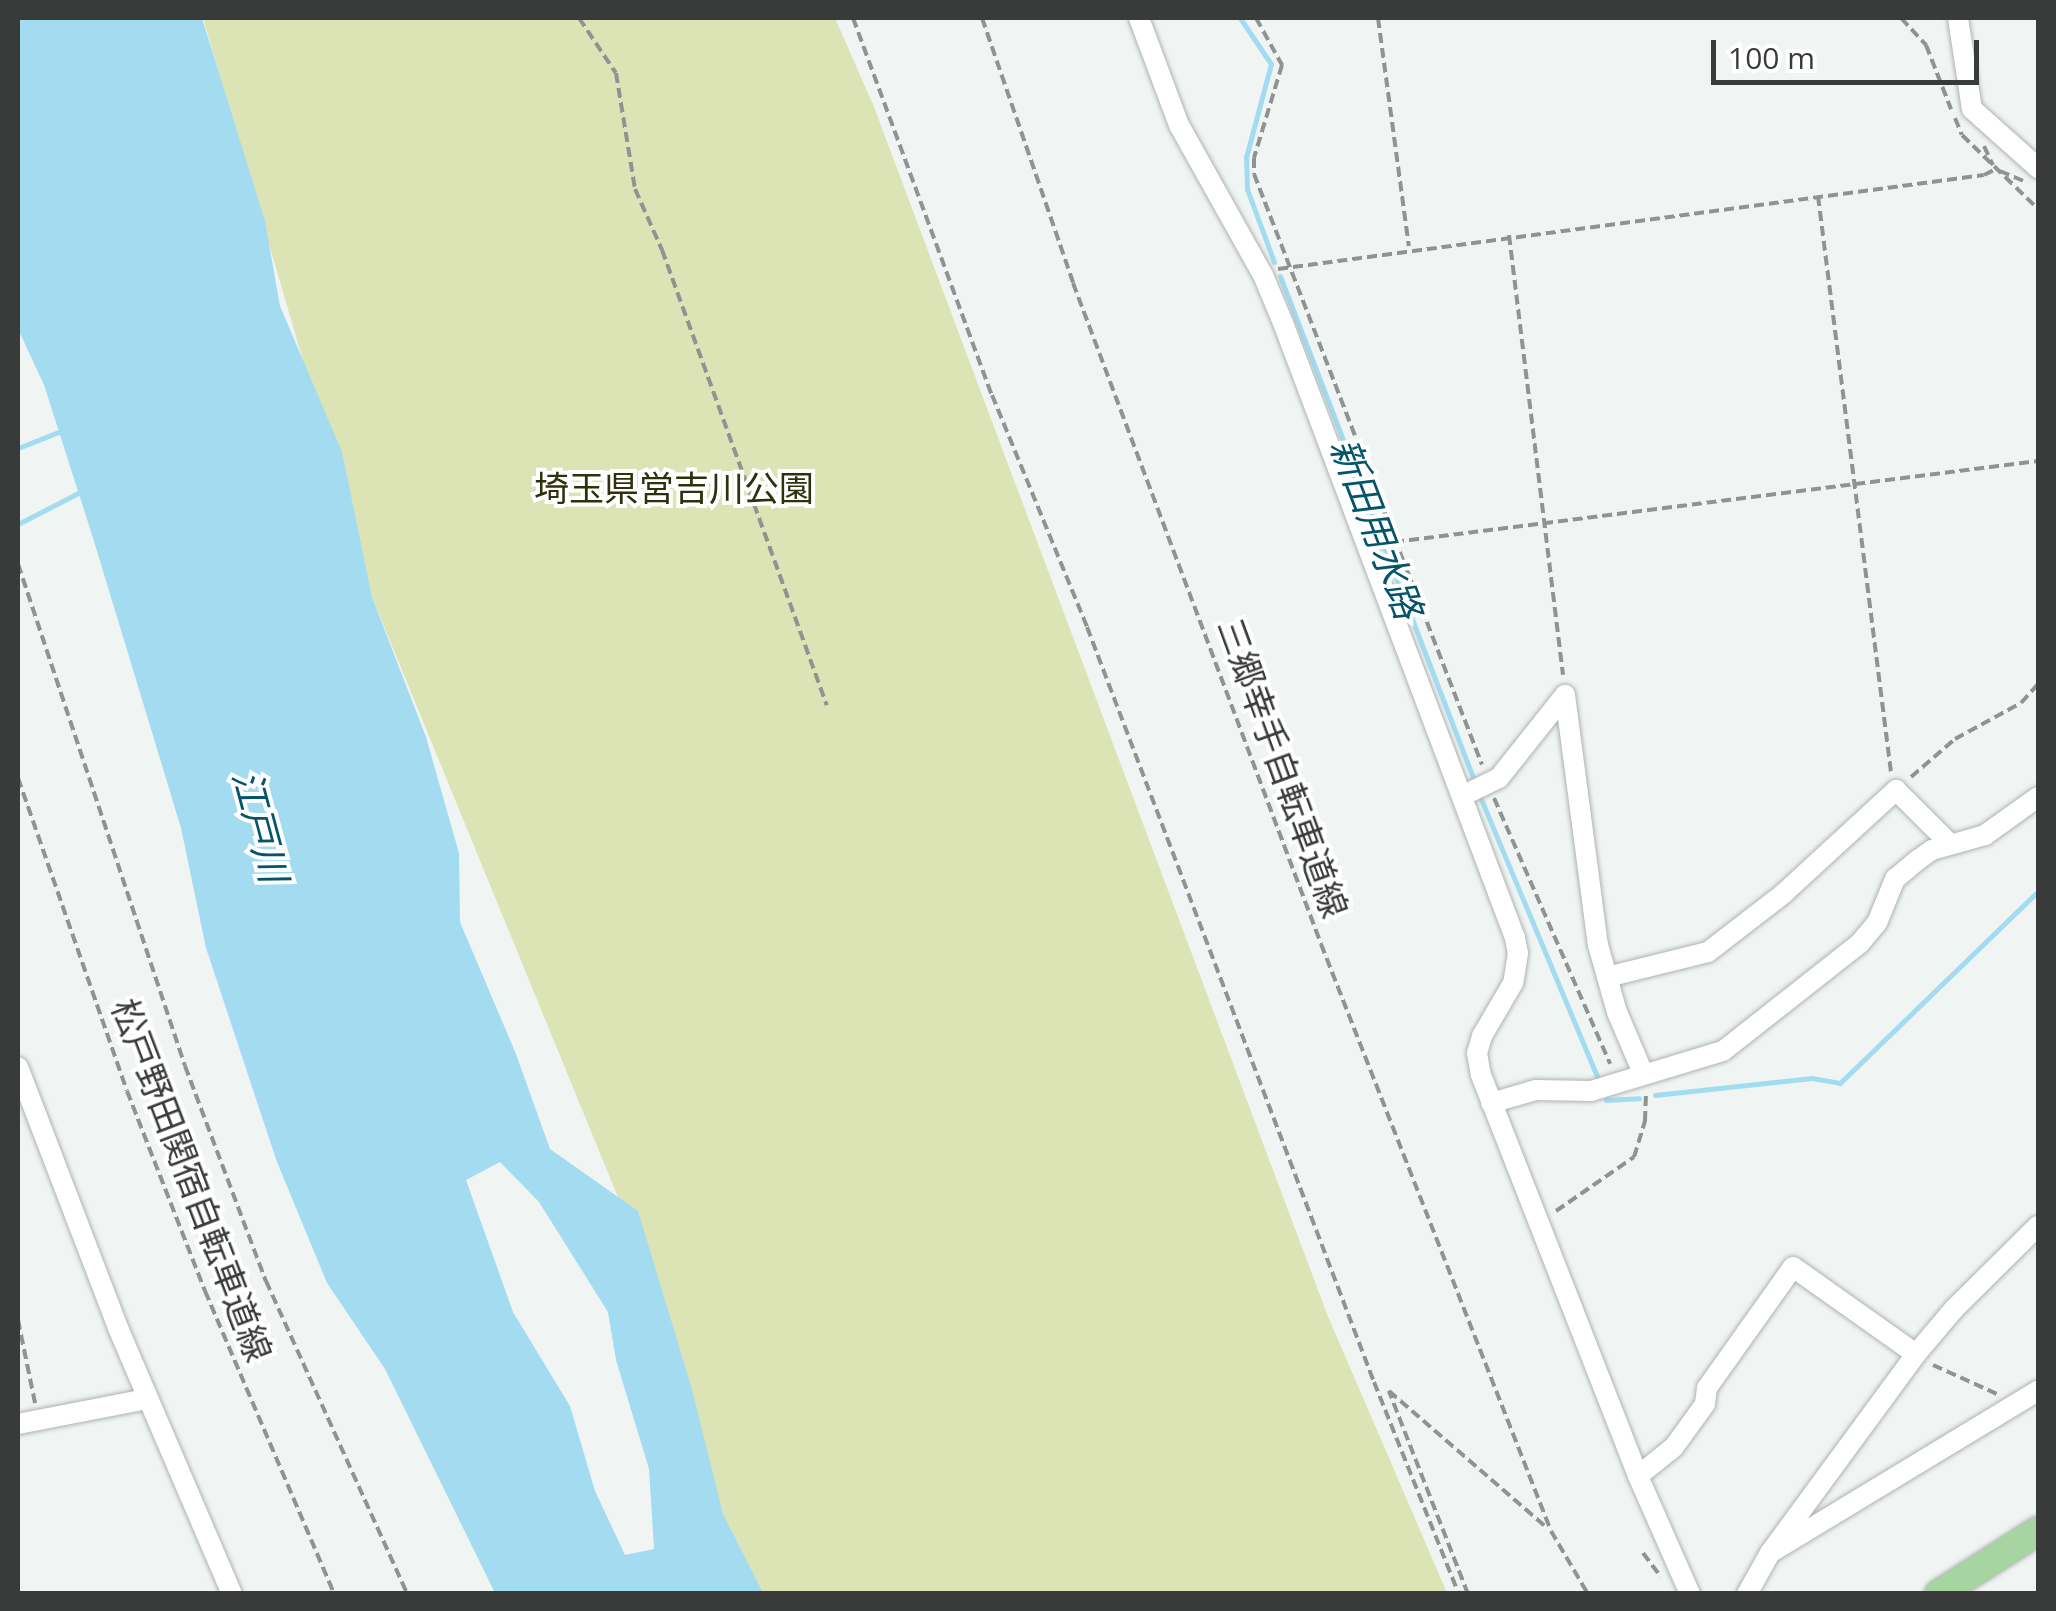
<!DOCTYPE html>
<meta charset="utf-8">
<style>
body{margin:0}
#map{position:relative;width:2056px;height:1611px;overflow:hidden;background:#f0f5f3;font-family:"Open Sans","Noto Sans JP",sans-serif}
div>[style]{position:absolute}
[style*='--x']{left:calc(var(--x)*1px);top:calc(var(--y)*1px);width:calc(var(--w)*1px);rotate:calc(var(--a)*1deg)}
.green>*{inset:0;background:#dce3b4}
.water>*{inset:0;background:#a3dcf1}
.stream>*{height:5px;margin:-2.5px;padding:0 2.5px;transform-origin:2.5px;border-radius:2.5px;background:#a3dcf1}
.path>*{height:4px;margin-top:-2px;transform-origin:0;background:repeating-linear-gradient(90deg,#8f9391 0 10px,transparent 0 15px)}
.roads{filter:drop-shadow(0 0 2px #aeb3b1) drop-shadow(0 0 2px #aeb3b1)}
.minor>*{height:20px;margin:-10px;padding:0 10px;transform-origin:10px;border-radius:10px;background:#fff}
.major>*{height:28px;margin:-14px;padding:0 14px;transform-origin:14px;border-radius:14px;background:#a7d5a2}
span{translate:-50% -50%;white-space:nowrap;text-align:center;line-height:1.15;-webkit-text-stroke:8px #fff;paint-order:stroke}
.park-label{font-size:35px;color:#2e310b}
.street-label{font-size:35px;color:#393b3a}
.water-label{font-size:38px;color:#05556a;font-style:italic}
.frame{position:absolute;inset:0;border:20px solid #393b3a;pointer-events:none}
.scale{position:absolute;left:1711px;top:40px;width:268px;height:45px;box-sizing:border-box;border:5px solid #393b3a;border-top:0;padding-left:12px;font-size:30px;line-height:35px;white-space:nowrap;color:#393b3a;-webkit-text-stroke:8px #fff;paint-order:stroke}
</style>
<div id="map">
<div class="green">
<i style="clip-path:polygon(203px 18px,835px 18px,874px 107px,1327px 1314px,1447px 1593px,760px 1593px,723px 1514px,663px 1307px,372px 597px)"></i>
</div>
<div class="water">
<i style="clip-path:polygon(evenodd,18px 18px,202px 18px,265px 221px,280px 306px,342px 452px,372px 597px,426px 737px,459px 853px,460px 922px,516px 1054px,550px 1149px,638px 1211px,691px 1386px,723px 1514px,763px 1593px,495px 1593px,385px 1369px,327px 1283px,277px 1162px,206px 948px,181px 828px,93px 538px,44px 385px,18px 329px,18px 18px,500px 1162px,539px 1202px,608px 1312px,616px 1360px,649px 1469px,654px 1549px,625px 1555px,595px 1491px,570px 1406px,513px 1312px,466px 1180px,500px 1162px)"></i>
</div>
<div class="stream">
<i style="--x:1240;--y:18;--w:55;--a:56"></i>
<i style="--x:1271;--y:64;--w:96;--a:105"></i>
<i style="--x:1246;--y:157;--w:32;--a:88"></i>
<i style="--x:1247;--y:189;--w:78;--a:69.7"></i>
<i style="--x:1280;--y:276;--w:540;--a:68.95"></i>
<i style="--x:18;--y:448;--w:46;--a:-21.6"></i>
<i style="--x:18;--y:524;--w:72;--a:-27.3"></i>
<i style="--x:1481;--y:799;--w:306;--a:67.3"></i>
<i style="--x:1655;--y:1095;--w:158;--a:-6.2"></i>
<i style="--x:1812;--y:1078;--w:28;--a:10"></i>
<i style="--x:1840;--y:1083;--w:276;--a:-44.1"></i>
<i style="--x:1606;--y:1100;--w:33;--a:-3"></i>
</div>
<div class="path">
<i style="--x:579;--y:18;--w:66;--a:56.1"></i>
<i style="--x:616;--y:73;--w:118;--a:80.7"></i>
<i style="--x:635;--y:189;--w:67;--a:66.1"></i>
<i style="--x:662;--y:250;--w:484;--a:70.1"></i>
<i style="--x:853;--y:18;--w:402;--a:69.8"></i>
<i style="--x:992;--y:395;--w:251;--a:67.7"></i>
<i style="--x:1087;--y:627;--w:808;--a:69.19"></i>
<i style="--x:1374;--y:1382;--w:228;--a:68.2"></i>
<i style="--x:982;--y:18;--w:280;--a:71"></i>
<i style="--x:1073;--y:283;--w:706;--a:69.43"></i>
<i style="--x:1321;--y:944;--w:630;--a:68.6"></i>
<i style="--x:1551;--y:1531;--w:73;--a:59.6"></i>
<i style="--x:1256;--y:18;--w:54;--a:61"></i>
<i style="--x:1282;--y:65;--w:97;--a:106.8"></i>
<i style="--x:1254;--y:158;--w:16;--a:90"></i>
<i style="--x:1254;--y:174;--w:633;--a:68.9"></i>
<i style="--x:1378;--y:18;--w:230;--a:82.3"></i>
<i style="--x:1901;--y:18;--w:37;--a:47"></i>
<i style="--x:1926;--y:45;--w:69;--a:68.7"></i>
<i style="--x:1955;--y:118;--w:18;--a:68"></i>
<i style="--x:1962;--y:135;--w:106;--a:44.2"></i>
<i style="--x:1984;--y:146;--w:21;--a:65"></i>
<i style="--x:2000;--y:171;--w:25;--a:23"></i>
<i style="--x:1818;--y:196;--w:581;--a:82.78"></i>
<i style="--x:1509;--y:235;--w:443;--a:83"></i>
<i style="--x:1278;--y:269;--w:712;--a:-7.58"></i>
<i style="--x:1984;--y:175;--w:13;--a:-27"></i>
<i style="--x:1394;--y:542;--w:649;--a:-7.17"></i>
<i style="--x:18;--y:564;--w:529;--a:71.6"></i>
<i style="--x:185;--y:1066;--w:230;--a:69.4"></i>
<i style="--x:266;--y:1281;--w:343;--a:65.7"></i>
<i style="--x:1911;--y:777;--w:58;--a:-40.8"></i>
<i style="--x:1955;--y:739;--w:75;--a:-28.6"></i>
<i style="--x:2021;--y:703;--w:25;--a:-48"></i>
<i style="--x:18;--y:778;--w:331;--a:70.8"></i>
<i style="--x:127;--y:1091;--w:215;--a:68.7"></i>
<i style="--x:205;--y:1291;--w:329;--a:66.9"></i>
<i style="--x:1494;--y:798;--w:290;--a:66.4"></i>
<i style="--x:1556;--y:1211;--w:95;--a:-34.7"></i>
<i style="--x:1634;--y:1157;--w:38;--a:-73"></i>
<i style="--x:1645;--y:1121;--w:27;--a:-88"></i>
<i style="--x:18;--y:1320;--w:85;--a:78.4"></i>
<i style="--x:1933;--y:1365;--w:70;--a:24.4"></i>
<i style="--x:1643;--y:1553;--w:30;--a:53"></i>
<i style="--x:1468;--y:1594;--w:218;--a:-111.3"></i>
<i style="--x:1389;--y:1391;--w:209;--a:40.9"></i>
</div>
<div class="roads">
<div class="minor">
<i style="--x:1139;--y:18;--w:114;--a:69.5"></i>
<i style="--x:1179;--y:125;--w:172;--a:60.8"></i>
<i style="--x:1263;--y:275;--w:52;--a:67.4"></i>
<i style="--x:1283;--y:323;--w:657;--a:69.33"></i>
<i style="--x:1515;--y:938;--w:15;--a:79"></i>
<i style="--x:1518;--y:953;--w:30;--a:99"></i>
<i style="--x:1513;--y:983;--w:61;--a:120.3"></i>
<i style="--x:1482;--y:1036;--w:18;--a:106"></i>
<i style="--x:1477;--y:1053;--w:22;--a:80"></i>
<i style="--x:1481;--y:1075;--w:431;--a:68.6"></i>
<i style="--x:1638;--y:1476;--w:129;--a:66.2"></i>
<i style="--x:1958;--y:18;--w:92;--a:81.3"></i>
<i style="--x:1972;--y:109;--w:89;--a:41.8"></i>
<i style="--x:1462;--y:796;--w:41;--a:-25.9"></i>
<i style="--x:1499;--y:778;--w:106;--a:-51.5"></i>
<i style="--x:1565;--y:695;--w:252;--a:82.5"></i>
<i style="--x:1598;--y:945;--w:70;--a:74.2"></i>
<i style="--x:1617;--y:1012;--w:66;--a:66.9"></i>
<i style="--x:1607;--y:977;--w:104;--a:-13.9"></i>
<i style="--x:1708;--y:952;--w:95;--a:-37.7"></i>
<i style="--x:1783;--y:894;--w:154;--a:-42.6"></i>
<i style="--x:1896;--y:790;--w:76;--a:45"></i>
<i style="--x:18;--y:1067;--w:280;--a:69"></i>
<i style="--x:118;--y:1328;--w:289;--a:66.8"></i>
<i style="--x:1491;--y:1103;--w:47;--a:-16.1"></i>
<i style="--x:1536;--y:1090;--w:55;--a:1"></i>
<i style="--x:1591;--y:1091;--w:138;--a:-16.9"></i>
<i style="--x:1723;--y:1051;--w:174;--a:-38.2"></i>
<i style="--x:1860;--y:943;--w:26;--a:-50"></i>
<i style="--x:1877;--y:923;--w:48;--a:-67.8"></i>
<i style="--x:1895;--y:879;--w:30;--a:-40"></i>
<i style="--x:1918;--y:860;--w:17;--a:-36"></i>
<i style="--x:1932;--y:850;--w:55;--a:-15.8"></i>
<i style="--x:1985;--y:835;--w:65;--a:-35.6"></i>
<i style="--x:18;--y:1424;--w:131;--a:-11"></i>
<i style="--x:1638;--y:1476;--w:46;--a:-38.9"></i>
<i style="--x:1674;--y:1447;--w:53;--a:-54.2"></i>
<i style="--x:1705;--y:1404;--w:16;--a:-83"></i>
<i style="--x:1707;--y:1388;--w:148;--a:-54.6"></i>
<i style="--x:1793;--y:1267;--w:151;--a:35.3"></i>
<i style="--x:1770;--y:1553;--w:247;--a:-53.7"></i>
<i style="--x:1916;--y:1354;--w:59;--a:-49.8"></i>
<i style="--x:1954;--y:1309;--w:118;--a:-44.7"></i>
<i style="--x:1747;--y:1594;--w:47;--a:-60.7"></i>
<i style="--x:1770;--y:1553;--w:313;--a:-31.2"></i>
</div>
<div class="major">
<i style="--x:1939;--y:1594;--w:117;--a:-32.5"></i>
</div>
</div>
<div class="park-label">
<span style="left:674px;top:488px">埼玉県営吉川公園</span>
</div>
<div class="street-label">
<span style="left:1283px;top:768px;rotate:70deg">三郷幸手自転車道線</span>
<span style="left:192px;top:1180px;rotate:69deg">松戸野田関宿自転車道線</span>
</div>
<div class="water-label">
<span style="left:1377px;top:528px;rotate:69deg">新田用水路</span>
<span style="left:261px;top:826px;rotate:75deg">江戸川</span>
</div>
<div class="frame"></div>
<div class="scale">100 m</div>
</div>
